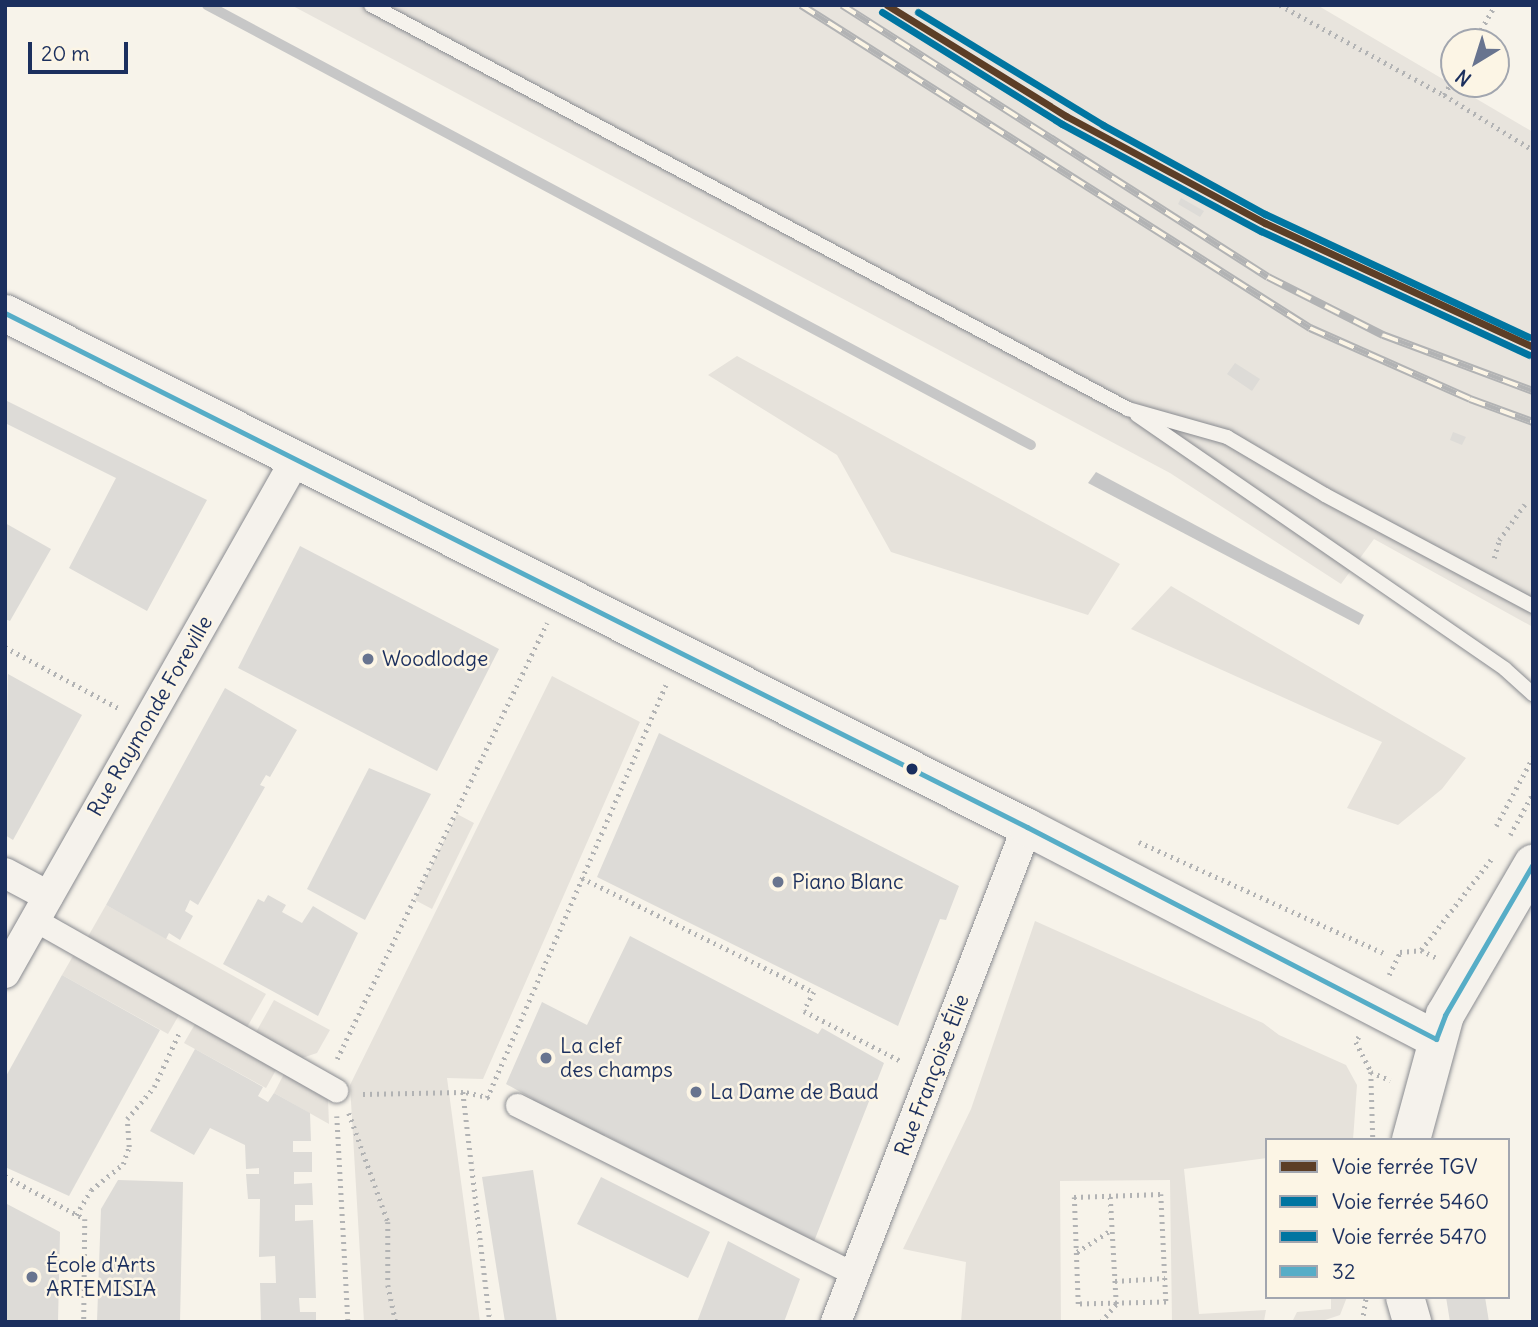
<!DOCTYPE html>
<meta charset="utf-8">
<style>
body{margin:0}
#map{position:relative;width:1538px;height:1327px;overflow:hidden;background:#f7f3ea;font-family:Delius,sans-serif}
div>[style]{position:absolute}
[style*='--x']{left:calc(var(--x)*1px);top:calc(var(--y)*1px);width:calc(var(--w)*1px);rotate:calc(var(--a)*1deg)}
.built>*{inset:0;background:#e8e4dd}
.green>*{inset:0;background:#e6e2db}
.water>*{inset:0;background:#c7c7c7}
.stream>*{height:10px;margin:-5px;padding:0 5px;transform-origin:5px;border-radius:5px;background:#c7c7c7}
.building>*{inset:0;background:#dddbd7}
.path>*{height:4.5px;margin-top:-2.25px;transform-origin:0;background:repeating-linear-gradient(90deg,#b2b3b4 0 2px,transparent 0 7px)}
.roads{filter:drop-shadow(0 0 2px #8a8c91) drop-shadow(0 0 2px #8a8c91)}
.service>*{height:14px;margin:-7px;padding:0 7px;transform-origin:7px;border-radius:7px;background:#f5f2ec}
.pedestrian>*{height:23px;margin:-11.5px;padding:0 11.5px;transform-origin:11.5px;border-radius:11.5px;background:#f5f2ec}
.minor>*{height:30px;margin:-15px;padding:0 15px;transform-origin:15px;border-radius:15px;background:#f5f2ec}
.tertiary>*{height:37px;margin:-18.5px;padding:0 18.5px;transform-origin:18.5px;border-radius:18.5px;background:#f5f2ec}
.secondary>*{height:38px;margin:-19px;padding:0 19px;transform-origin:19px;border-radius:19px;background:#f5f2ec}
.rail>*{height:8px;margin-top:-4px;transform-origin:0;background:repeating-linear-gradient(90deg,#fcf5e5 0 16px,#b2b3b4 0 32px);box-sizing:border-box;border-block:2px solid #b2b3b4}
.bus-1>*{height:5px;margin:-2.5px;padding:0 2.5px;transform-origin:2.5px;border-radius:2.5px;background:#56adc7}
.rail-1>*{height:7px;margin:-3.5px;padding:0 3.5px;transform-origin:3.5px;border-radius:3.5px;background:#5c3e26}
.rail-2>*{height:7px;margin:-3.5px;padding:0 3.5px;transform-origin:3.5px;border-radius:3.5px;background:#0075a1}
.rail-3>*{height:7px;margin:-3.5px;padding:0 3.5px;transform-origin:3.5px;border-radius:3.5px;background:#0075a1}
.dots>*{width:19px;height:19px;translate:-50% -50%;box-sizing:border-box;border:4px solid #fcf5e5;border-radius:50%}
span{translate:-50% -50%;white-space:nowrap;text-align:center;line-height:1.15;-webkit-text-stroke:5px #fcf5e5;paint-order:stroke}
.poi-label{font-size:21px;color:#1b2f5e}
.left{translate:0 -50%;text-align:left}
.street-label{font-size:21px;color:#1b2f5e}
.frame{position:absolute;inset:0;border:7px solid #1b2f5e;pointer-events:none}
.legend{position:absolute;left:1265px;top:1138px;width:245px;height:161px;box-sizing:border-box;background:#fcf5e5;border:2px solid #a2a6af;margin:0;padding:9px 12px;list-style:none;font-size:21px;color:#1b2f5e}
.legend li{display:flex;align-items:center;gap:14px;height:35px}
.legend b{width:35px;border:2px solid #a2a6af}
.north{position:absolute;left:1440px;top:28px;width:70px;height:70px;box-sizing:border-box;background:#fcf5e5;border:2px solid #a2a6af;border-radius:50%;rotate:218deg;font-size:19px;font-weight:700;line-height:28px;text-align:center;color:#1b2f5e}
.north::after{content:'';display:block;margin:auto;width:24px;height:32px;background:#68748f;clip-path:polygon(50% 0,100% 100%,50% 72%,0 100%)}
.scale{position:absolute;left:28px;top:42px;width:100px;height:32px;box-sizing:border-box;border:4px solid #1b2f5e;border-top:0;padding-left:9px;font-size:21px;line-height:24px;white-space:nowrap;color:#1b2f5e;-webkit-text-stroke:5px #fcf5e5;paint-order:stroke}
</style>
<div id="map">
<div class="built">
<i style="clip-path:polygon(291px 5px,1317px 5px,1533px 132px,1533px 627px,1374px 539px,1341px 584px,1170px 473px)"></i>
</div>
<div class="green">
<i style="clip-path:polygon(737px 356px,1120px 564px,1088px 615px,891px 552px,837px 455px,708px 375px)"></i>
<i style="clip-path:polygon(1171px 586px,1466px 758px,1442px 789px,1398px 825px,1347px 808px,1382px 742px,1131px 629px)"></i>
<i style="clip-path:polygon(552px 676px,640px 722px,483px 1079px,447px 1078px,480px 1322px,364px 1322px,350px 1085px)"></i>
<i style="clip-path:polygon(457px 814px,474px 823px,432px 909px,415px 900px)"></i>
<i style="clip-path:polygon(106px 905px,266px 994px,246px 1029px,86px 940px)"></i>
<i style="clip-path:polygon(1035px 921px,1263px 1023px,1279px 1035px,1346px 1065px,1357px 1085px,1353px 1140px,1267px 1140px,1267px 1158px,1184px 1169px,1199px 1314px,1266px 1310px,1264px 1321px,1172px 1322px,1170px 1180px,1060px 1181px,1061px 1322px,961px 1322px,966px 1262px,903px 1249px,971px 1109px)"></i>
<i style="clip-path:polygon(73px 956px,179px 1015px,168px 1034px,62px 975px)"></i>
<i style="clip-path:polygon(274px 1000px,330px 1030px,317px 1053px,299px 1059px,255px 1034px)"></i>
<i style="clip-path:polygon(195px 1024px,276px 1070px,266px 1088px,184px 1043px)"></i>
<i style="clip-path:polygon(284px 1074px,328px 1100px,329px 1124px,274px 1093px)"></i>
<i style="clip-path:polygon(1331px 1297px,1347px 1297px,1340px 1315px,1325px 1320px,1293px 1320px,1297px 1312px,1331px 1309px)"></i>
</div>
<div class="water">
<i style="clip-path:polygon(1096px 472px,1364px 615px,1359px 625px,1088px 483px)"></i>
</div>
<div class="stream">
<i style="--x:207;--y:5;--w:934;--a:28.1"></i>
</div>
<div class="building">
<i style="clip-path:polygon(1181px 198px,1204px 211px,1200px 217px,1178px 204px)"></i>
<i style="clip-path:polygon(1235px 363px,1260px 379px,1252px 391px,1227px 374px)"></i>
<i style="clip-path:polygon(5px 400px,207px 500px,147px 611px,69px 568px,116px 478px,5px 423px)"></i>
<i style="clip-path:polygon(1453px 432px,1466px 437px,1462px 445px,1450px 440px)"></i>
<i style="clip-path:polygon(5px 523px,51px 549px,10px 621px,5px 619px)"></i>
<i style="clip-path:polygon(300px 546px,499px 649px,437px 771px,238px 668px)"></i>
<i style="clip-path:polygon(8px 674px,82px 715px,13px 840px,5px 835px)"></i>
<i style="clip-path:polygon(225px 688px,297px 730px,270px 777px,266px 775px,260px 785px,265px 787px,198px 905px,190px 900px,185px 911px,193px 916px,180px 940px,169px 933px,166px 939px,106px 905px)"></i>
<i style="clip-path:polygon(659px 733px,959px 886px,946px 920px,940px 919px,898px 1026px,597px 877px)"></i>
<i style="clip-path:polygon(369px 768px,431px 794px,365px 920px,307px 889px)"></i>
<i style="clip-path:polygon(268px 895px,286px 905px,282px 912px,302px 923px,313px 906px,358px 933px,318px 1016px,223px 964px,258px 899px,264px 902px)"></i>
<i style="clip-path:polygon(630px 936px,818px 1034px,822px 1028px,884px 1063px,813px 1244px,605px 1135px,603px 1138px,532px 1103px,533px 1099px,506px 1084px,542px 1002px,587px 1025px)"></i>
<i style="clip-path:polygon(62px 975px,160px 1030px,69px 1196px,5px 1167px,5px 1078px)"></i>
<i style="clip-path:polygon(195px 1049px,263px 1087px,258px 1096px,268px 1102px,274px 1093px,310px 1113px,311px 1141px,293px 1141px,293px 1152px,312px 1152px,312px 1172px,294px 1172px,294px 1184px,312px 1183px,313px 1205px,295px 1205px,295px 1221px,313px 1220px,316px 1298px,299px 1298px,300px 1312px,316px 1312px,316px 1322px,261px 1322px,260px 1283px,276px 1283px,275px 1256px,259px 1257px,260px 1199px,248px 1199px,246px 1174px,259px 1174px,259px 1168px,246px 1169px,245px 1145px,210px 1128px,194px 1155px,150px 1131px)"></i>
<i style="clip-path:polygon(533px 1170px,557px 1322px,505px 1322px,482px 1177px)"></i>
<i style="clip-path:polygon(601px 1177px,710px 1232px,688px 1278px,577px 1224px)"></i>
<i style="clip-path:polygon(118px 1180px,183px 1182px,180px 1322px,97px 1322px,101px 1209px)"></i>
<i style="clip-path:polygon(7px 1204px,60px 1232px,58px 1322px,5px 1322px)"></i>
<i style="clip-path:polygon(728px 1241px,800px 1279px,784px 1322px,697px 1322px)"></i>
<i style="clip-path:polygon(1446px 1297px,1485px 1297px,1489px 1322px,1450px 1322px)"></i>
</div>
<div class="path">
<i style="--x:1280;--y:5;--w:187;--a:28.8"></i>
<i style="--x:1444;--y:95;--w:105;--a:31.7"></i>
<i style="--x:1474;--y:42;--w:43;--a:-60.4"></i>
<i style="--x:1444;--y:95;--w:20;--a:-60"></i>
<i style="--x:1494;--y:558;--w:19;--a:-74"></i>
<i style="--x:1499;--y:540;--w:44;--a:-54.2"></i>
<i style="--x:5;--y:647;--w:131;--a:28.3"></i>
<i style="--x:1496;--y:826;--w:78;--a:-61.8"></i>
<i style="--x:1510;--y:835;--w:48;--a:-61.3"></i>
<i style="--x:1139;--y:842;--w:269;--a:24.4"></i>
<i style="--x:582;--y:878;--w:258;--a:26.2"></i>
<i style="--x:814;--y:992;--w:21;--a:118"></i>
<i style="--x:804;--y:1011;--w:111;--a:27.3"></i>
<i style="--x:1421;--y:950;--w:20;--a:27"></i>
<i style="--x:1389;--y:975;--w:25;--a:-64"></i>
<i style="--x:1400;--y:952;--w:21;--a:-5"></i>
<i style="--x:1421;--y:950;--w:116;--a:-52.3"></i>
<i style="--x:1359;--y:1037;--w:6;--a:121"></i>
<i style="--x:1356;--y:1042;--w:34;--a:63"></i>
<i style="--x:1371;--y:1072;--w:67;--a:88.3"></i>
<i style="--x:337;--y:1059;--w:484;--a:-64.3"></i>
<i style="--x:1371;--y:1072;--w:21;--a:23"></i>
<i style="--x:363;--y:1094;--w:100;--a:-1.1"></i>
<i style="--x:487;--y:1098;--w:450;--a:-66.6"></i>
<i style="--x:489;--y:1098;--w:27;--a:-167"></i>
<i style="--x:463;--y:1092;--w:232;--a:83.3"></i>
<i style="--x:349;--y:1113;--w:116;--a:70.3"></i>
<i style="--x:388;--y:1222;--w:63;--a:90"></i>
<i style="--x:388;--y:1285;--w:38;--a:78"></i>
<i style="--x:337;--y:1116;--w:206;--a:86.9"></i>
<i style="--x:5;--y:1176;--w:91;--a:28.3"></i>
<i style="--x:85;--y:1219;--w:103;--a:90.6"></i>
<i style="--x:1161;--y:1194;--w:108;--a:87.3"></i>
<i style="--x:1166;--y:1302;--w:88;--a:178.7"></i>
<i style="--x:1078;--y:1304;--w:107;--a:-92.1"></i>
<i style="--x:1074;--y:1197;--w:87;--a:-2"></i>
<i style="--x:76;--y:1215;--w:29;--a:-59"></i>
<i style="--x:91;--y:1190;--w:41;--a:-39.1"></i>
<i style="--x:123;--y:1164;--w:18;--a:-71"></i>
<i style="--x:129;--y:1147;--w:28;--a:-94"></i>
<i style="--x:127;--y:1119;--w:42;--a:-49.8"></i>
<i style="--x:154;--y:1087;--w:62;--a:-65.1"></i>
<i style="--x:1077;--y:1252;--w:40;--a:-32.9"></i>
<i style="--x:1115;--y:1281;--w:50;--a:-3.4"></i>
<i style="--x:1101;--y:1322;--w:23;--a:-50"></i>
<i style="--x:1116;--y:1304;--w:109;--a:-93.2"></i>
<i style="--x:1362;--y:1322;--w:25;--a:-81"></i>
</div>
<div class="roads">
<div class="service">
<i style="--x:371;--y:5;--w:858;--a:28.09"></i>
<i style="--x:1128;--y:409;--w:103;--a:15.8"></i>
<i style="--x:1227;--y:437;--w:114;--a:30.6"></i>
<i style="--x:1325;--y:495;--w:236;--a:28.1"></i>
<i style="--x:1137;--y:415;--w:447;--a:34.6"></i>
<i style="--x:1505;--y:669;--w:38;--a:42"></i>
</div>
<div class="pedestrian">
<i style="--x:35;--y:920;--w:346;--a:29.5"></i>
<i style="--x:517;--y:1105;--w:377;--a:26.6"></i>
</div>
<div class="minor">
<i style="--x:5;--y:873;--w:49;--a:28.1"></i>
<i style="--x:5;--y:973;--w:591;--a:-60.48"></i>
<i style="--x:836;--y:1322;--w:531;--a:-68.9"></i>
</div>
<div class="tertiary">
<i style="--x:5;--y:313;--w:1144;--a:26.7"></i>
<i style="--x:1027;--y:827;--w:461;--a:27.4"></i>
</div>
<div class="secondary">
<i style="--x:1411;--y:1140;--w:130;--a:-74.8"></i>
<i style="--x:1445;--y:1015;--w:175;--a:-59.8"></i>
<i style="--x:1405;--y:1297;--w:26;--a:74"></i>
</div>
</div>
<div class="rail">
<i style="--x:801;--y:5;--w:603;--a:32.4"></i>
<i style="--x:1310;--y:328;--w:175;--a:23.9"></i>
<i style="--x:1470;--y:399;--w:67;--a:20.1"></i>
<i style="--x:842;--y:5;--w:505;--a:32.56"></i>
<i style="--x:1268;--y:277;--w:129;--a:26.8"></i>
<i style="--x:1383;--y:335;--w:160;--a:20.5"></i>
</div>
<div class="bus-1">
<i style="--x:5;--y:313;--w:1144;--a:26.7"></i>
<i style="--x:1027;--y:827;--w:461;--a:27.4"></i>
<i style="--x:1436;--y:1039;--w:26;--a:-69"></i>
<i style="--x:1445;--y:1015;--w:175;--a:-59.8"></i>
</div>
<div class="rail-1">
<i style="--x:887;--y:5;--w:211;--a:31.8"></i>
<i style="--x:1066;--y:116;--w:226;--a:28.3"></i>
<i style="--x:1265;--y:223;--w:295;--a:24.8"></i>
</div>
<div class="rail-2">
<i style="--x:882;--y:12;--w:212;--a:31.9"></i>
<i style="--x:1062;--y:124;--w:226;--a:28.3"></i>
<i style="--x:1261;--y:231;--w:295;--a:24.8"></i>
</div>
<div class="rail-3">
<i style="--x:918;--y:12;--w:217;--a:31.4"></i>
<i style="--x:1103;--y:125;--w:185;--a:28.8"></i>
<i style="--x:1265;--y:214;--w:291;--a:25"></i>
</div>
<div class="dots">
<i style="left:368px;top:659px;background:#68748f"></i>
<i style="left:912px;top:769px;background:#1b2f5e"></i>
<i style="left:778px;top:882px;background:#68748f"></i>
<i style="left:546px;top:1058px;background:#68748f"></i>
<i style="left:696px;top:1092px;background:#68748f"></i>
<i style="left:32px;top:1277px;background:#68748f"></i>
</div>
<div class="poi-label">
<span class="left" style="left:382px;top:659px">Woodlodge</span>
<span class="left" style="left:792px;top:882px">Piano Blanc</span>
<span class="left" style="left:560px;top:1058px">La clef<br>des champs</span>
<span class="left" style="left:710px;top:1092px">La Dame de Baud</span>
<span class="left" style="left:46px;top:1277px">École d'Arts<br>ARTEMISIA</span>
</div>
<div class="street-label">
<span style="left:150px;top:716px;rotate:-60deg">Rue Raymonde Foreville</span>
<span style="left:932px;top:1075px;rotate:-69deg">Rue Françoise Élie</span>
</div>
<div class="frame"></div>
<ul class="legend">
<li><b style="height:9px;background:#5c3e26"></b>Voie ferrée TGV</li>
<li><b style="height:9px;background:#0075a1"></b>Voie ferrée 5460</li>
<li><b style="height:9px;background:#0075a1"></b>Voie ferrée 5470</li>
<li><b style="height:9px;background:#56adc7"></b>32</li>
</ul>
<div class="north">N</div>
<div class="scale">20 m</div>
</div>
